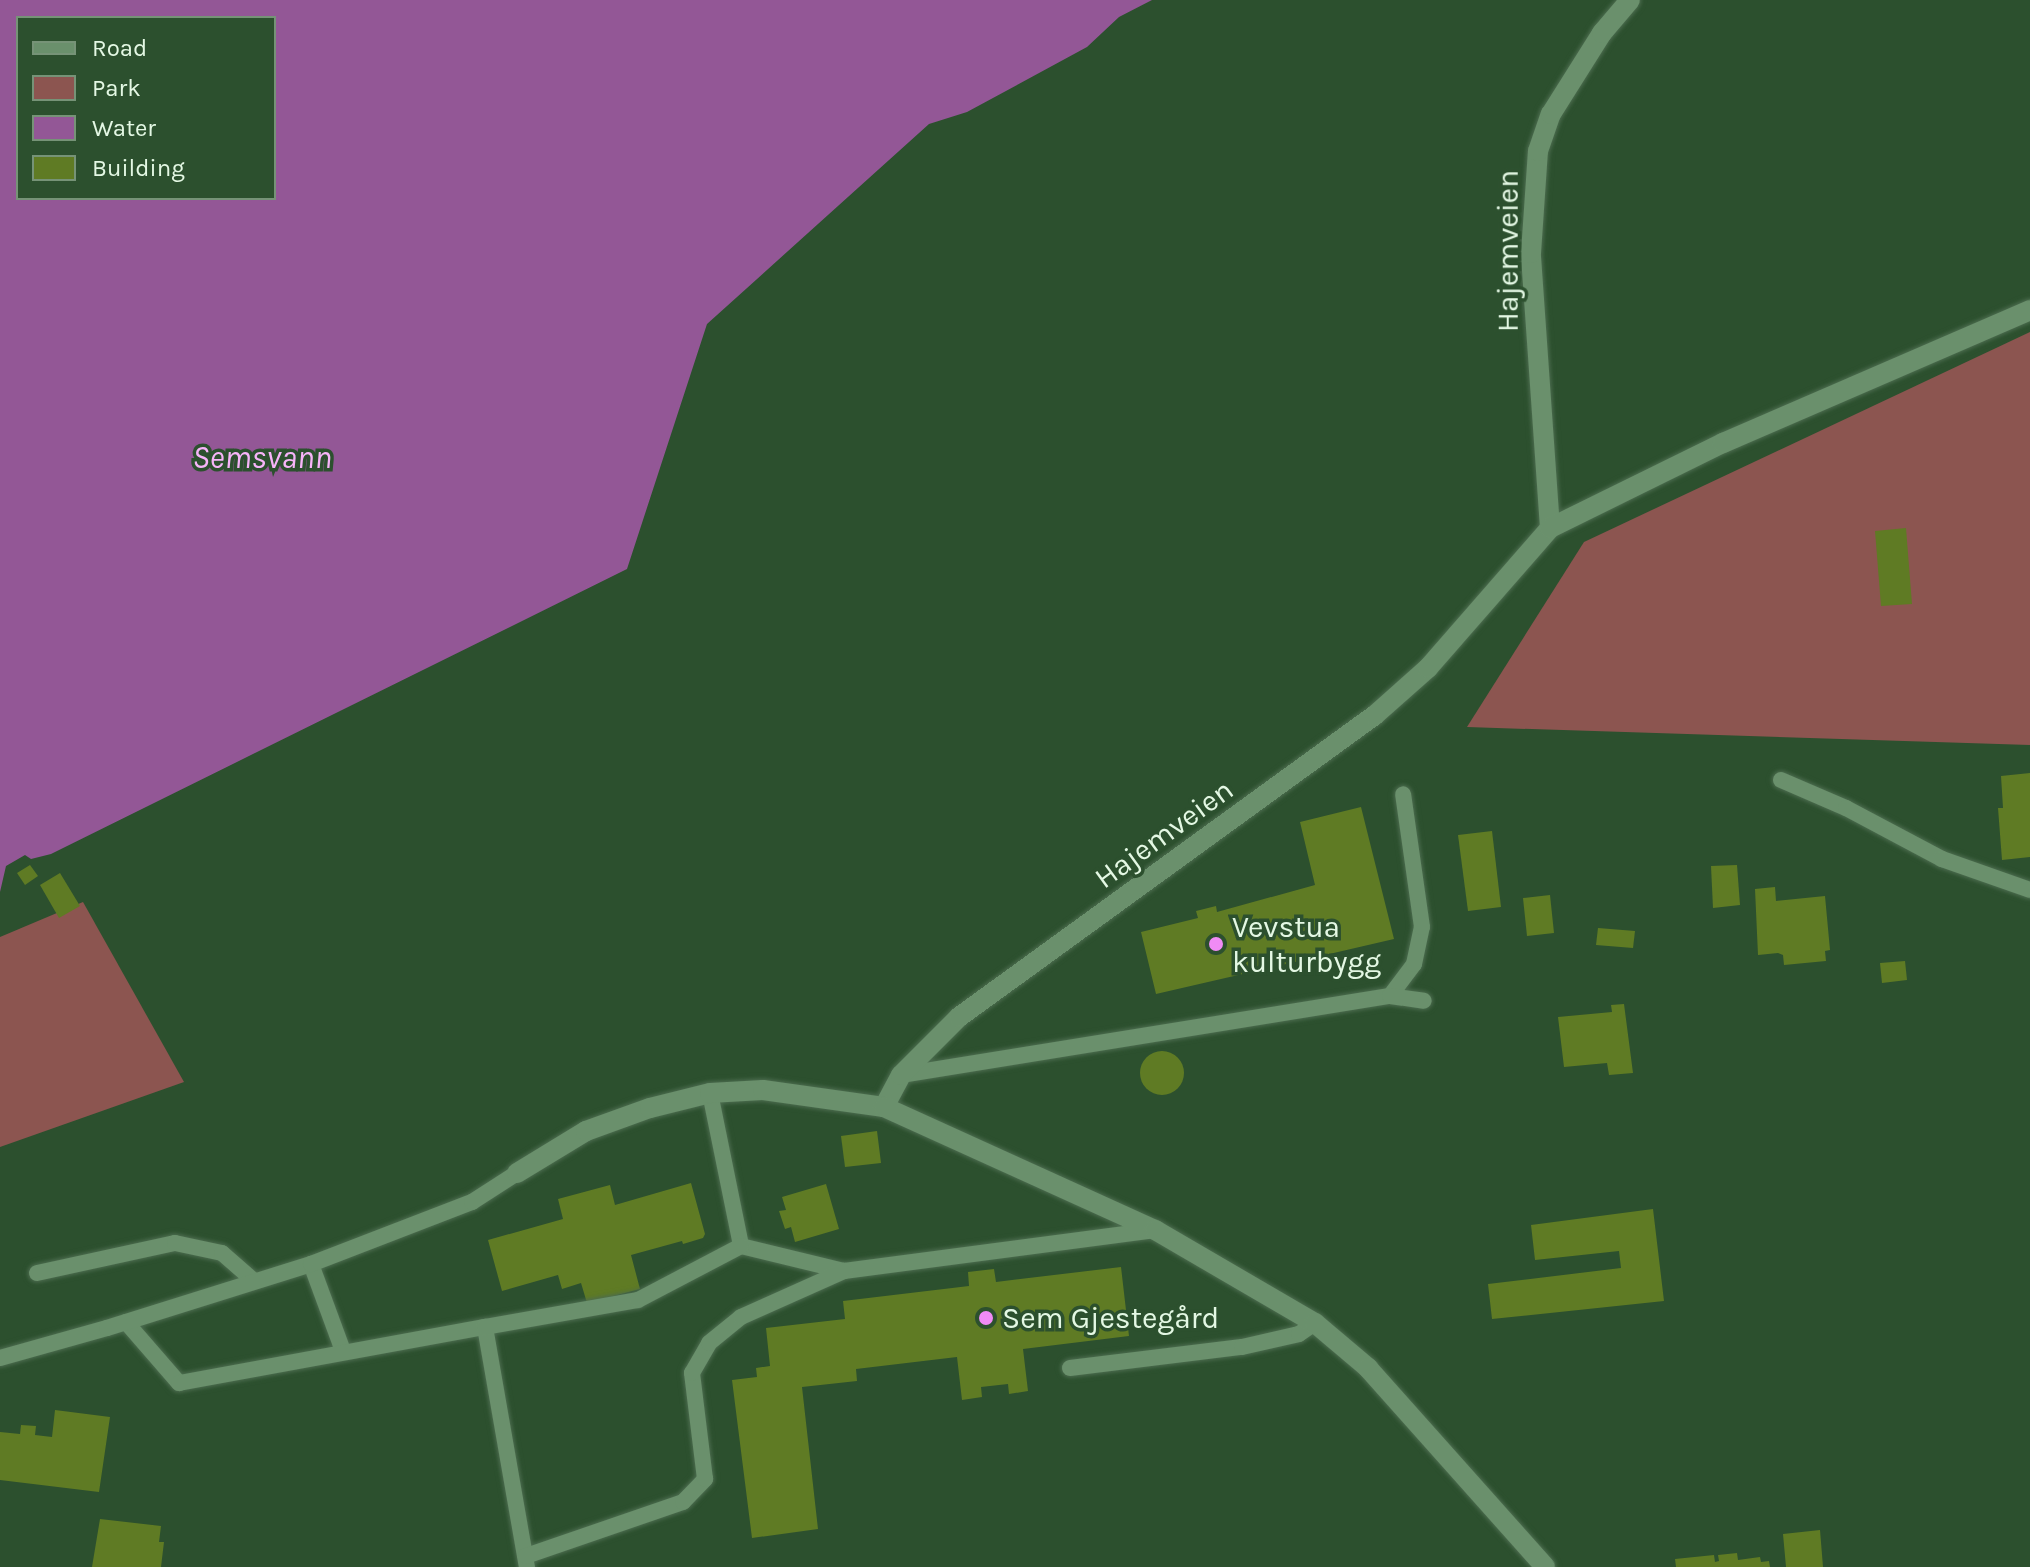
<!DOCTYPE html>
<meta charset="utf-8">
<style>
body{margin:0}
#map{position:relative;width:2030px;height:1567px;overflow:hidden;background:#2c502e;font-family:Karla,sans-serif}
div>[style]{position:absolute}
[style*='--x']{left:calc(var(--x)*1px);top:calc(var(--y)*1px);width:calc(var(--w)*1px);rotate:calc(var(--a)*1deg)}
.green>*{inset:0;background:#8c5550}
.water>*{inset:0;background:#935796}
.building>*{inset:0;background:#5f7b24}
.round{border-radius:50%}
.roads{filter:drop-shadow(0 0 2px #4c6c4f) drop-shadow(0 0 2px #4c6c4f)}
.lane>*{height:16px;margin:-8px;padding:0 8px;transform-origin:8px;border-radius:8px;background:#6a906c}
.street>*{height:20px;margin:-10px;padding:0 10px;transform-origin:10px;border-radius:10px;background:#6a906c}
.dots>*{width:22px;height:22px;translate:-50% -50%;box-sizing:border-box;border:4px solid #2c502e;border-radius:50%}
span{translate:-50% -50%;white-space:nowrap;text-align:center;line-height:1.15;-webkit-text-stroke:7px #2c502e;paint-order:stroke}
.street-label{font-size:30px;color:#e4f8e4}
.poi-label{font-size:30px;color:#e4f8e4}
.left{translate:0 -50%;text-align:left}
.water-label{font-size:32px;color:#f7b4f9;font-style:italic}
.legend{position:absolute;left:16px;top:16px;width:260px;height:184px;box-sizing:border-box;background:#2c502e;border:2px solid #769377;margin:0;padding:10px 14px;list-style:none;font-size:24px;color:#e4f8e4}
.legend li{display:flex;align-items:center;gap:16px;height:40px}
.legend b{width:40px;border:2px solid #769377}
</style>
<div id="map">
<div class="green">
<i style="clip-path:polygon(2030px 332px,2030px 745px,1467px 727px,1584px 542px)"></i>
<i style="clip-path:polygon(83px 902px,184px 1082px,0 1147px,0 937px)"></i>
</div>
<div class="water">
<i style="clip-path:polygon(evenodd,0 0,1152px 0,1119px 17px,1087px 47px,967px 112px,929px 124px,707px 324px,627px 569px,51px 854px,31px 859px,25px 855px,6px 866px,0 892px,0 0,18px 18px,274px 18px,274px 198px,18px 198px,18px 18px)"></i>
</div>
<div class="building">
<i style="clip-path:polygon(1906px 528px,1912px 604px,1881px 606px,1875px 531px)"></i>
<i style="clip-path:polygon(2030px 773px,2030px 857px,2002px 860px,1998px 808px,2003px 808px,2001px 776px)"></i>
<i style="clip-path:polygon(1361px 807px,1394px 939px,1156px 994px,1141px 932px,1198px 918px,1196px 911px,1216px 906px,1217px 912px,1315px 885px,1300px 822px)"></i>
<i style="clip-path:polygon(1492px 831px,1501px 907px,1468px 911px,1458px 835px)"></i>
<i style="clip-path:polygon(30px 865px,38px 876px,25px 885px,17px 873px)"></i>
<i style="clip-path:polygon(1737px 865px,1740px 905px,1713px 908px,1711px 866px)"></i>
<i style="clip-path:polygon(60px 873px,80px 906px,59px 918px,40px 885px)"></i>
<i style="clip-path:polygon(1775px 887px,1776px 901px,1825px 896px,1830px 950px,1825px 951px,1826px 961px,1784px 965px,1783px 955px,1778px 953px,1758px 955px,1755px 889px)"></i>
<i style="clip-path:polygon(1550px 895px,1554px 933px,1527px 936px,1523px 898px)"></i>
<i style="clip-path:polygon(1598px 928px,1635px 931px,1633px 948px,1596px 945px)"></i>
<i style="clip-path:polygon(1905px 961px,1907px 980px,1882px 983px,1880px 963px)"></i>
<i style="clip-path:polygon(1624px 1004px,1633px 1073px,1609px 1075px,1607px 1063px,1564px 1067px,1558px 1017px,1612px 1012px,1611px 1005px)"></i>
<i class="round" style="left:1140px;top:1051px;width:44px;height:44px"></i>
<i style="clip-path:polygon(877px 1131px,881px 1163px,845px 1167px,841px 1136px)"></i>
<i style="clip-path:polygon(691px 1183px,705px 1234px,703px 1238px,683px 1244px,682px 1241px,631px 1255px,640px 1289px,587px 1303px,581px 1283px,562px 1289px,558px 1275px,502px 1291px,488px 1240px,563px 1219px,558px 1199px,610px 1185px,615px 1205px)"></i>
<i style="clip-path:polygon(826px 1184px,839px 1229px,795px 1242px,791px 1227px,785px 1229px,779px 1211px,786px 1210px,782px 1197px)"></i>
<i style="clip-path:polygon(1653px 1209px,1664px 1301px,1492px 1319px,1488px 1284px,1621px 1268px,1619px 1251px,1535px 1260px,1531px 1225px)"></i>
<i style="clip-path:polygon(1121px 1267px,1129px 1336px,1023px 1349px,1028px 1391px,1009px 1394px,1008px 1384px,981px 1387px,982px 1397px,962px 1400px,957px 1357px,856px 1369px,857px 1381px,802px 1387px,818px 1529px,752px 1538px,732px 1380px,757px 1377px,756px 1368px,770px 1366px,766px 1328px,845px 1319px,843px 1301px,969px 1286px,968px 1272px,994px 1269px,996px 1282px)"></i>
<i style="clip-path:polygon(55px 1410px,110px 1417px,99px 1492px,0 1480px,0 1432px,20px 1434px,21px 1425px,36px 1426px,35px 1435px,52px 1437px)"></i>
<i style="clip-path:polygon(100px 1519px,161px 1526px,159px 1542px,164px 1542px,161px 1567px,92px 1567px)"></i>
<i style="clip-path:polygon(1820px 1530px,1823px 1567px,1786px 1567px,1783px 1534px)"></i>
<i style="clip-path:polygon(1737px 1553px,1738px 1560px,1760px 1557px,1761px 1562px,1769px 1561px,1770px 1567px,1676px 1567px,1675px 1559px,1714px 1555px,1715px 1562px,1719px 1561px,1718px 1555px)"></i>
</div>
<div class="roads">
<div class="lane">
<i style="--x:1781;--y:780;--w:71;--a:23.3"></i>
<i style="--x:1846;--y:808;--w:109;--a:28"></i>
<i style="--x:1942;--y:859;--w:93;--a:19.4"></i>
<i style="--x:1390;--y:996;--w:40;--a:-53"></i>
<i style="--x:1414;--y:964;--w:38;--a:-78"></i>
<i style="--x:1422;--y:927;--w:134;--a:-98.1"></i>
<i style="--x:901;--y:1075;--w:495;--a:-9.2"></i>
<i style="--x:1390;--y:996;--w:34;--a:8"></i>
<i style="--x:710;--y:1093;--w:156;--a:78.5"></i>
<i style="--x:741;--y:1246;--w:106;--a:13.6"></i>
<i style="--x:844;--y:1271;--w:314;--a:-7.5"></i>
<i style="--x:311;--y:1264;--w:93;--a:69.8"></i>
<i style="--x:37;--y:1273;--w:141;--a:-12.3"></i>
<i style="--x:175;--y:1243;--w:48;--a:12"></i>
<i style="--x:222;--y:1253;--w:43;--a:41.2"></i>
<i style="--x:126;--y:1322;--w:81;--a:49"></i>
<i style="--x:179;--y:1383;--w:311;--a:-10.4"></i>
<i style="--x:485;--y:1327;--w:244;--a:80.1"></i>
<i style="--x:485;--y:1327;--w:155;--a:-10"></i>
<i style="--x:638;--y:1300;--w:116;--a:-27.7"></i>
<i style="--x:0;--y:1358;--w:111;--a:-15.7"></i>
<i style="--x:107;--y:1328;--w:214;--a:-17.4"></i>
<i style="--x:311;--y:1264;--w:173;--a:-21.1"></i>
<i style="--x:472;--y:1202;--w:54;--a:-32.8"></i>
<i style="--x:1070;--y:1368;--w:173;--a:-7"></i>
<i style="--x:1242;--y:1347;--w:58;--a:-12.8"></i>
<i style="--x:1299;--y:1334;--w:19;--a:-35"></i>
<i style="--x:526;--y:1556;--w:166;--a:-19"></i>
<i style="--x:683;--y:1502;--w:32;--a:-46"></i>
<i style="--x:705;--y:1479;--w:107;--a:-97"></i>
<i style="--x:692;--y:1373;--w:34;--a:-60"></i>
<i style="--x:709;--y:1343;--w:41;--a:-39.1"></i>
<i style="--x:741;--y:1317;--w:113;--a:-24.1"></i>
</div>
<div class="street">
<i style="--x:1550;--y:528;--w:276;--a:-94"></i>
<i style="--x:1531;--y:253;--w:102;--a:-86.1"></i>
<i style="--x:1538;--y:151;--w:39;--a:-71"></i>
<i style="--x:1551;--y:114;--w:96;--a:-57.8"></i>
<i style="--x:1602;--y:33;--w:43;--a:-49.7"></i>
<i style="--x:884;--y:1107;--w:36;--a:-62"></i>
<i style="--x:901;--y:1075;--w:82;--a:-45"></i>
<i style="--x:959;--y:1017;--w:514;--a:-35.98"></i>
<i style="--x:1375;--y:715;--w:71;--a:-41.6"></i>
<i style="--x:1428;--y:668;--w:186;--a:-48.9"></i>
<i style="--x:1550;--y:528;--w:193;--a:-26.2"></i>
<i style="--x:1723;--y:443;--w:335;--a:-23.4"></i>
<i style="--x:517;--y:1173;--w:81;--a:-31.3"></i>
<i style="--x:586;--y:1131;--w:68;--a:-19.8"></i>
<i style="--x:650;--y:1108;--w:62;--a:-14"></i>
<i style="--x:710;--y:1093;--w:53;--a:-3.2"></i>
<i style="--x:763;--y:1090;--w:122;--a:8"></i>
<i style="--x:884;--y:1107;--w:298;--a:24.4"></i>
<i style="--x:1155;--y:1230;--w:185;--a:30.2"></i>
<i style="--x:1315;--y:1323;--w:70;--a:40.3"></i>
<i style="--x:1368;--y:1368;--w:266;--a:48.3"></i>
</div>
</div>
<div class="dots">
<i style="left:1216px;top:944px;background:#f08bf5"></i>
<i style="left:986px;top:1318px;background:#f08bf5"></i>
</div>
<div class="street-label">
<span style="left:1508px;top:251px;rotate:-90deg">Hajemveien</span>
<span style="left:1164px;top:834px;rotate:-36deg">Hajemveien</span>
</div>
<div class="poi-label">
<span class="left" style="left:1232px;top:944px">Vevstua<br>kulturbygg</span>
<span class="left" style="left:1002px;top:1318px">Sem Gjestegård</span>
</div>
<div class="water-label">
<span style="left:262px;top:458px">Semsvann</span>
</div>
<ul class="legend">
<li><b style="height:10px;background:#6a906c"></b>Road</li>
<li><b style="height:22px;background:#8c5550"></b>Park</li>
<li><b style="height:22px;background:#935796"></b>Water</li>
<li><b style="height:22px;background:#5f7b24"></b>Building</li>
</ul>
</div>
